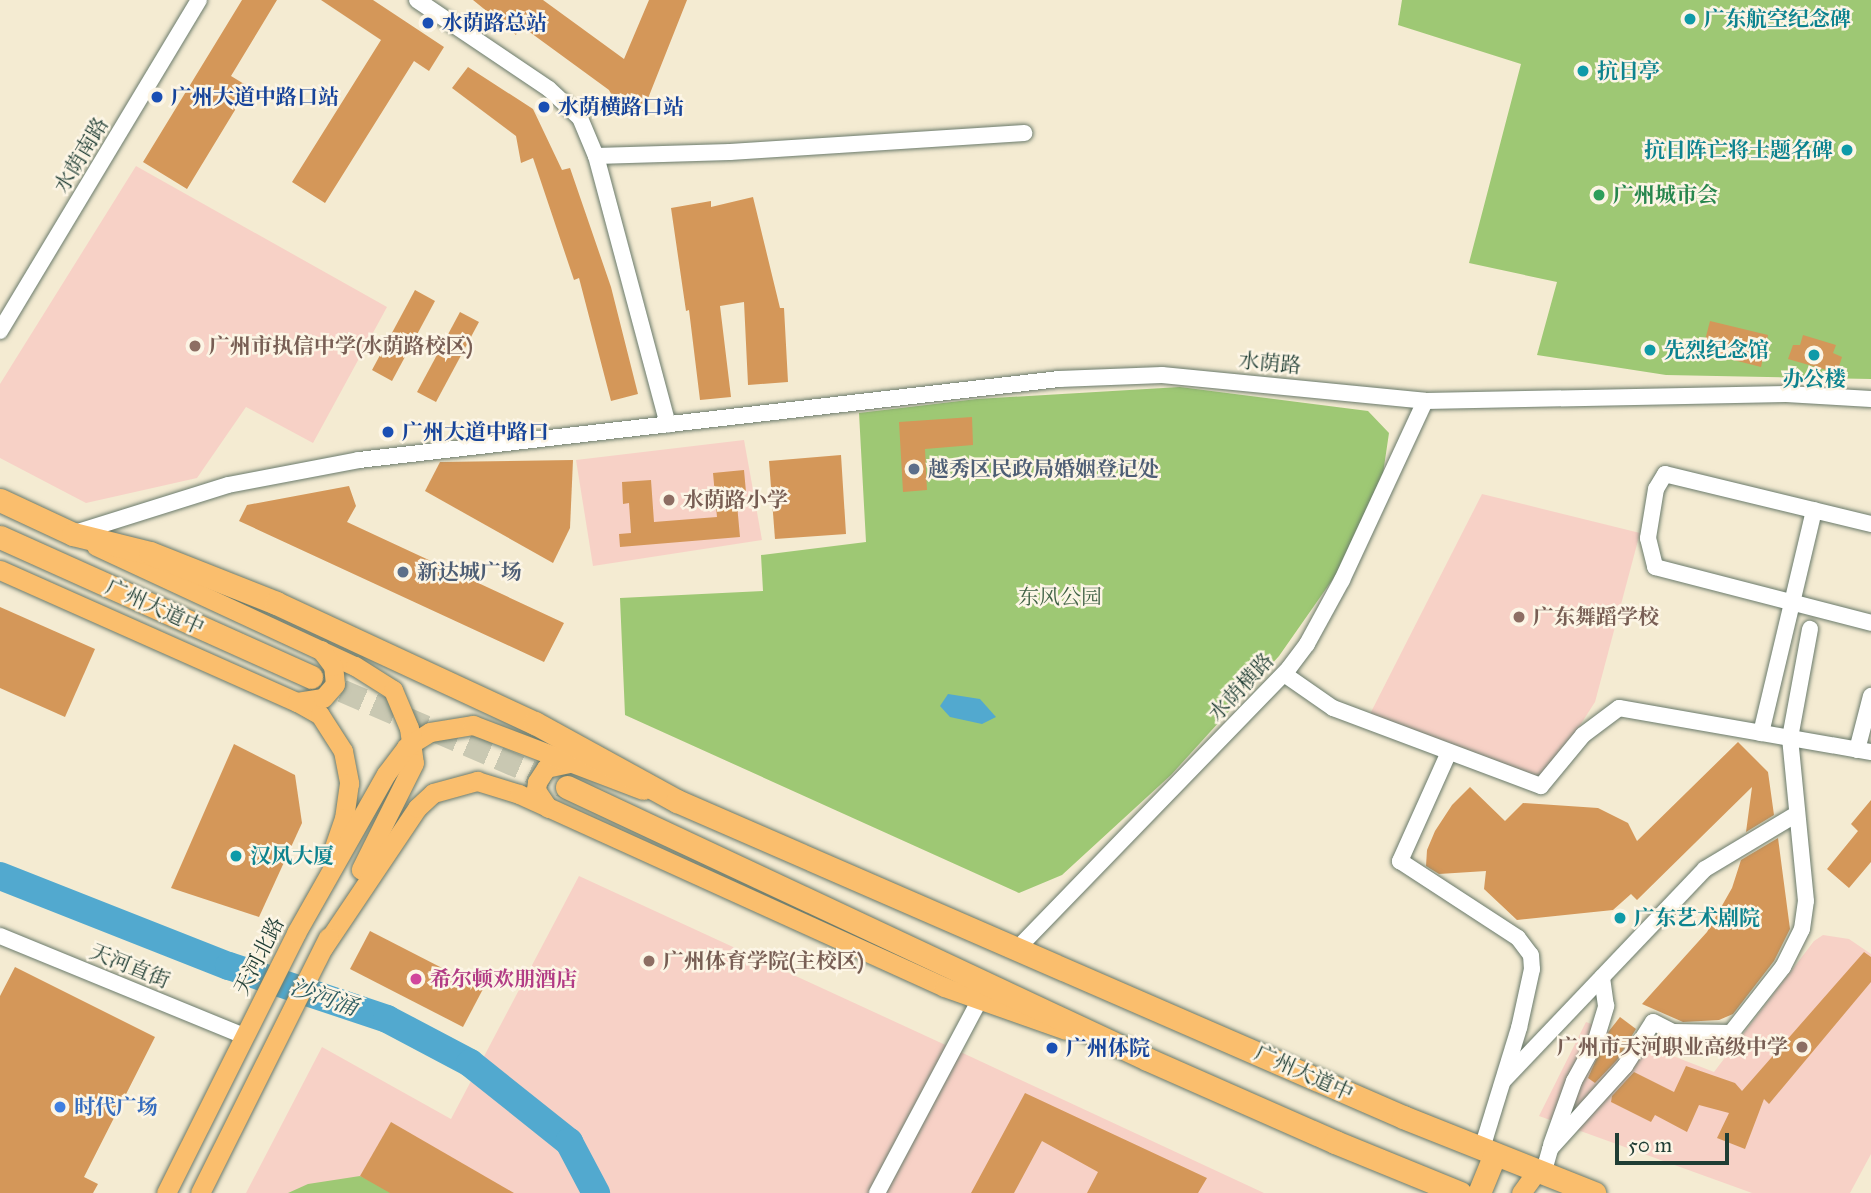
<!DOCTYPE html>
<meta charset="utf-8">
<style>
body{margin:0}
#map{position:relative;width:1871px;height:1193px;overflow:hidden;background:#f4ebd2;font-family:"IM FELL Great Primer","Noto Serif SC",serif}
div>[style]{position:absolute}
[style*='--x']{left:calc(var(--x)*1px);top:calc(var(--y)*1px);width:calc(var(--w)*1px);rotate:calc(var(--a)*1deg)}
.built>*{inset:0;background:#f7d1c6}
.green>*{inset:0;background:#9ec874}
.water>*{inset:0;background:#52a9cf}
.river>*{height:28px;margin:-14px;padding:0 14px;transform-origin:14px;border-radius:14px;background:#52a9cf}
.building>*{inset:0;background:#d49759}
.highway-tunnel>*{height:23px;margin-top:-11.5px;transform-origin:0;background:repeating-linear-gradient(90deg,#c9c8b2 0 23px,transparent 0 34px)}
.roads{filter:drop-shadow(0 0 2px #6a7a6b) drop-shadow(0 0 2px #6a7a6b)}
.minor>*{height:16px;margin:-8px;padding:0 8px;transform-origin:8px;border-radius:8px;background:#fff}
.major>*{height:19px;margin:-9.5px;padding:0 9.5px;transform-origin:9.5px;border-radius:9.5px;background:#fabe6d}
.highway>*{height:23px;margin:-11.5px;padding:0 11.5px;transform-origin:11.5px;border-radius:11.5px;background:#fabe6d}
.dots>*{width:19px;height:19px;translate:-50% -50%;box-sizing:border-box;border:4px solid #fcf5e5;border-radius:50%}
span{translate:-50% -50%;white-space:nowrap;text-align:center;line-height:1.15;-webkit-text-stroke:5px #fcf5e5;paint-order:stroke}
.culture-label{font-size:21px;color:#0d838f;font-weight:700}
.left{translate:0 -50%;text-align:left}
.right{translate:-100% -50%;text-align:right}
.transit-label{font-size:21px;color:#164399;font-weight:700}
.street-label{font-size:21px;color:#1f3d34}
.leisure-label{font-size:21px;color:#27864d;font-weight:700}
.education-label{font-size:21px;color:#785e54;font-weight:700}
.service-label{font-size:21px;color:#4e5e75;font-weight:700}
.park-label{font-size:21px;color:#3f6044}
.hotel-label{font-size:21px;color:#b23c85;font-weight:700}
.shop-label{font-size:21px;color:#366cbe;font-weight:700}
.water-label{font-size:23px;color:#2e5d62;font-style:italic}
.scale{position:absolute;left:1615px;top:1133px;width:114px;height:32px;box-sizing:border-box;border:4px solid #1f3d34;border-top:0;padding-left:9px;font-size:21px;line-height:24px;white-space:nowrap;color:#1f3d34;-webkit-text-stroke:5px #fcf5e5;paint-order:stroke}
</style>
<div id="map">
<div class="built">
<i style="clip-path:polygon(136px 166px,387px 307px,313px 443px,246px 407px,197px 478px,86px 503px,0 458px,0 384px)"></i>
<i style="clip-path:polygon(744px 440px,762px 540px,593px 566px,576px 460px)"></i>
<i style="clip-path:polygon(1482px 494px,1640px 533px,1595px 702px,1545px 780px,1368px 718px)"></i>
<i style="clip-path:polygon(579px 876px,952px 1048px,1264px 1193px,246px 1193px,322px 1047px,451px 1119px)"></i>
<i style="clip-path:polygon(1823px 935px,1849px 939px,1871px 954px,1871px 1154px,1850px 1193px,1752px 1193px,1539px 1116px,1586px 1022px,1714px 1072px,1814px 941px)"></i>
</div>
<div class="green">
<i style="clip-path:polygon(1402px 0,1871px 0,1871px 379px,1666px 375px,1537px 355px,1557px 282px,1469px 263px,1521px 64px,1398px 25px)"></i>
<i style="clip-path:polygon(1180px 387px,1368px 411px,1389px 433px,1381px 487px,1342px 566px,1279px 656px,1171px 775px,1062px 875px,1019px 893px,625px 715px,620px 598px,763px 591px,761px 555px,866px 542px,859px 413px,977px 399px)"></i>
<i style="clip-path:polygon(360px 1176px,397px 1193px,288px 1193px,308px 1184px)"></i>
</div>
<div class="water">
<i style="clip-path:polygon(948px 694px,980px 699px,996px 717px,982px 724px,950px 717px,940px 706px)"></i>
</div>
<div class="river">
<i style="--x:0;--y:876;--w:246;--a:21.5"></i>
<i style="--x:229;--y:966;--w:167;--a:18.5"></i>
<i style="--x:387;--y:1019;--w:94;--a:27.9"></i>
<i style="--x:470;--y:1063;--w:127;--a:38.6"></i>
<i style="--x:569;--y:1142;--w:58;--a:62.1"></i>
</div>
<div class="building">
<i style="clip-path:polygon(242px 0,277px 0,231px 76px,249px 87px,187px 189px,143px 162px)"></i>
<i style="clip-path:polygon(321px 0,373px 0,444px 47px,429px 71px,414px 61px,325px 203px,292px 182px,381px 40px)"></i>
<i style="clip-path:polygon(473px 0,543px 0,624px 59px,649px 0,687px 0,643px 111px,633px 111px,616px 102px,609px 90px,520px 25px,516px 35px)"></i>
<i style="clip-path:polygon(468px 67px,533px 109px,562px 170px,570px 168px,611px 287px,638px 394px,611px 401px,579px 278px,574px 280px,533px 158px,521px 163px,516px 136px,452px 88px)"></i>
<i style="clip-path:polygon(753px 197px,780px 308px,784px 308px,788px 382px,748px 385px,744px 302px,720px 306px,731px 397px,700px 400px,689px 310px,686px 311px,671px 208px,711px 201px,711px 207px)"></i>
<i style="clip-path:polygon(415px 290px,435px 301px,392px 381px,372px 370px)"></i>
<i style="clip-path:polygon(460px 312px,479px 322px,436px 402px,417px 392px)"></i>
<i style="clip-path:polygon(1710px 321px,1768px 335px,1761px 367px,1702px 352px)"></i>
<i style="clip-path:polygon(1803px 335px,1836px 345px,1833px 353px,1842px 357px,1837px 373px,1788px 359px,1793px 345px,1800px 345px)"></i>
<i style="clip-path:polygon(972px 417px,973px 445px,925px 449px,927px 490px,903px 492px,899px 422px)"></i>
<i style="clip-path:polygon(841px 455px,846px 534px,775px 539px,769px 461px)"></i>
<i style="clip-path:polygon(573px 460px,570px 528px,553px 563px,425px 491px,440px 462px)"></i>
<i style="clip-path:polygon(744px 470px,746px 492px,736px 493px,740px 537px,620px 547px,619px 534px,631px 533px,629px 503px,623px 504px,622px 482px,651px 480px,654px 522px,717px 517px,713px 473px)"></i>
<i style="clip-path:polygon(349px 486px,356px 506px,347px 522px,564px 623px,544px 662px,239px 521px,247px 505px)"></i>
<i style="clip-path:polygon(0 607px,95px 649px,65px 717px,0 688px)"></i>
<i style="clip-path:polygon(1738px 742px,1768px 772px,1774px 815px,1746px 832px,1752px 787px,1637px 900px,1631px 894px,1613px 910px,1517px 920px,1484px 889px,1486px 871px,1439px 874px,1426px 866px,1427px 850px,1435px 831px,1452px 805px,1470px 787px,1505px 821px,1523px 803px,1598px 808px,1628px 823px,1637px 841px)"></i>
<i style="clip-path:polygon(234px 744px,295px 775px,302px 823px,259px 917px,171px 888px)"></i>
<i style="clip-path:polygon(1871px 800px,1871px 862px,1849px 888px,1827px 869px,1858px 831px,1851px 824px)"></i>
<i style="clip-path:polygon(1778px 838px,1790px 929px,1774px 961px,1733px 1014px,1719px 1020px,1683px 1022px,1642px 1004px,1707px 932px,1732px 888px,1741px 860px)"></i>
<i style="clip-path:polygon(370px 931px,483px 989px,463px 1027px,350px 969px)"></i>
<i style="clip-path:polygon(1864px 952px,1871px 957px,1871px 982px,1769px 1104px,1764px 1099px,1745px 1149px,1717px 1138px,1729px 1113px,1699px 1105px,1687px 1132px,1655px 1115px,1651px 1122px,1611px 1102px,1612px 1096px,1634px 1072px,1674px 1092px,1686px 1066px,1735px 1083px,1742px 1091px)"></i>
<i style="clip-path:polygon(15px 967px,155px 1037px,84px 1177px,98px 1184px,93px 1193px,0 1193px,0 996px)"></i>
<i style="clip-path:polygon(1620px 1017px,1636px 1029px,1617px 1060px,1595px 1083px,1588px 1078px,1609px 1031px)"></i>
<i style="clip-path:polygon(1025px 1093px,1207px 1178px,1198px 1193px,1087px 1193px,1098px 1172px,1042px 1141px,1014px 1193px,971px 1193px)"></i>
<i style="clip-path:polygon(391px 1122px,514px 1193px,390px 1193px,360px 1176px)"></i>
</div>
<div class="highway-tunnel">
<i style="--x:311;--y:677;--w:279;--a:23.3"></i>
</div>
<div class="roads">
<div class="minor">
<i style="--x:417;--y:0;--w:159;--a:34"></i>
<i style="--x:549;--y:89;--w:42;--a:43.1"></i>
<i style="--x:580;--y:118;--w:41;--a:67.2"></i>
<i style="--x:596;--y:156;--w:278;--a:75"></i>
<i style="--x:596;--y:156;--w:134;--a:-1.7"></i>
<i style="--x:730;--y:152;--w:295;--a:-3.7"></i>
<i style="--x:0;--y:331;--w:386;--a:-59"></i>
<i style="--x:1871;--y:524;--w:212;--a:-166.4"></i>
<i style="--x:1665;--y:474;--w:17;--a:121"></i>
<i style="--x:1656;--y:489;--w:50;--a:99.3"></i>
<i style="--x:1648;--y:538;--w:30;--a:76"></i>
<i style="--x:1655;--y:567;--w:223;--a:14.5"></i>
<i style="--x:75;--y:533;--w:160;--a:-17.4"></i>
<i style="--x:228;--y:485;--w:133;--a:-10.8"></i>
<i style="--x:359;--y:460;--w:705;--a:-6.6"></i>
<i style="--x:1059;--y:379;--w:103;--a:-2.2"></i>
<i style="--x:1162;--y:375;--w:264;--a:5.6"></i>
<i style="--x:1425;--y:401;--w:361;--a:-1.1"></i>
<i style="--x:1786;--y:394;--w:85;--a:3.4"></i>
<i style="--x:1284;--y:674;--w:60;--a:34.8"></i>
<i style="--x:1333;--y:708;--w:222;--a:20.6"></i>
<i style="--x:1541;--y:786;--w:66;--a:-50.5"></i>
<i style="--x:1583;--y:735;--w:45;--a:-36.9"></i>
<i style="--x:1619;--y:708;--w:256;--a:9.9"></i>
<i style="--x:1761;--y:733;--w:229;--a:-76.6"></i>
<i style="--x:1857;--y:750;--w:56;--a:-75.5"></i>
<i style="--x:1449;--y:752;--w:120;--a:114.2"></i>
<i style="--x:1400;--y:861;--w:141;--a:33.1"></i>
<i style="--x:1518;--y:938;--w:21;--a:53"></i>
<i style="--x:1531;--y:955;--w:14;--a:86"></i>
<i style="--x:1532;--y:969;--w:60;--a:102.4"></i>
<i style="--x:1519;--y:1028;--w:126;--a:107.1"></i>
<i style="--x:0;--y:936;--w:264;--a:22.3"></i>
<i style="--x:1016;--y:950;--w:392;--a:-45.9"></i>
<i style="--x:1289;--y:668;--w:30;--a:-53"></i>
<i style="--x:1307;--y:644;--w:73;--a:-61.3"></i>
<i style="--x:1342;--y:580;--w:197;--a:-65.1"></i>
<i style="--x:1504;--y:1080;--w:291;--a:-46.4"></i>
<i style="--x:1705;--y:869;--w:105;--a:-31"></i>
<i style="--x:1551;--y:1145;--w:68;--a:-70.2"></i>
<i style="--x:1574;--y:1081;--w:43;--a:-61.1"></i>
<i style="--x:1595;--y:1043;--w:39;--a:-73"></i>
<i style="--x:1606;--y:1006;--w:29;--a:-98"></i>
<i style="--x:1543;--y:1174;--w:26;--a:-74"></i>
<i style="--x:1550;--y:1149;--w:112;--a:-47.9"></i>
<i style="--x:1625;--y:1066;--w:52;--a:-57.5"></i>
<i style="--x:1653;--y:1022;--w:22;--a:27"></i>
<i style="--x:1673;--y:1032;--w:58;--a:1"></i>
<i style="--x:1731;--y:1033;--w:84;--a:-51.8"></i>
<i style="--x:1783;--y:967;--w:42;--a:-63.4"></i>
<i style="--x:1802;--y:929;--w:28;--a:-82"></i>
<i style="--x:1806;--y:901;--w:164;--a:-95.6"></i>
<i style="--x:1790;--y:738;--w:111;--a:-79.6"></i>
<i style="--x:877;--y:1193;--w:217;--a:-62"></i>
</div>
<div class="major">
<i style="--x:96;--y:546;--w:285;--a:24.9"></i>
<i style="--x:355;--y:666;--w:45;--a:32.3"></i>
<i style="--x:393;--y:690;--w:41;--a:67.2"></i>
<i style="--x:409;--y:728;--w:35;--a:82"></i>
<i style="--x:414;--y:763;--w:119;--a:116.6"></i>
<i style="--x:0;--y:570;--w:325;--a:24"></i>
<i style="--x:297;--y:702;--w:26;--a:29"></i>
<i style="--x:320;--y:715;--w:43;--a:57.4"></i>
<i style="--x:343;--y:751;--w:33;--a:79"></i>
<i style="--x:349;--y:783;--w:35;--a:98"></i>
<i style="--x:344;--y:818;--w:37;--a:109"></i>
<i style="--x:297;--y:702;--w:26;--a:-9"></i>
<i style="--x:323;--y:698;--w:18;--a:-49"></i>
<i style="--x:335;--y:684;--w:18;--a:-96"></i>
<i style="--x:333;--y:666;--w:20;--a:-127"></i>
<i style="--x:548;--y:808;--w:22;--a:-124"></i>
<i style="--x:536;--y:790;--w:8;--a:-83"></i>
<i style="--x:537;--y:782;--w:17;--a:-57"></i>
<i style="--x:546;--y:768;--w:25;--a:-12"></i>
<i style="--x:323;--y:948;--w:169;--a:-56.1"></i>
<i style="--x:417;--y:808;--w:22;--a:-43"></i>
<i style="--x:433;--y:793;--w:46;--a:-15.3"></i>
<i style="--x:477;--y:781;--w:44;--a:17.2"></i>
<i style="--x:519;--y:794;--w:467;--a:24.4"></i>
<i style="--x:944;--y:987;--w:129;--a:19.4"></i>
<i style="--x:166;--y:1193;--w:291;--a:-63.4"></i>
<i style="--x:296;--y:933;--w:183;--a:-60.5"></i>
<i style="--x:386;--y:774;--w:34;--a:-53"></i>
<i style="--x:406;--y:747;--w:28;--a:-32"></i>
<i style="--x:430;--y:732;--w:44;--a:-9.2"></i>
<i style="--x:473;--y:725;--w:182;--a:20.9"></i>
<i style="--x:200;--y:1193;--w:286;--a:-63.4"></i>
<i style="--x:1521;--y:1193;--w:27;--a:-54"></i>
</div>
<div class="highway">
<i style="--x:0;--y:500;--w:81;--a:25"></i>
<i style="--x:73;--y:534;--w:79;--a:13.9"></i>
<i style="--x:150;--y:553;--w:136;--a:21.6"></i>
<i style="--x:276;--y:603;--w:285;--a:24.9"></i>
<i style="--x:535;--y:723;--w:162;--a:28.8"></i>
<i style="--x:677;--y:801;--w:792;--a:23.52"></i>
<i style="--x:1403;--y:1117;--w:206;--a:21.7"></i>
<i style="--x:0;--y:537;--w:341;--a:24.2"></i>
<i style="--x:567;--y:787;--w:641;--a:25.12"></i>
<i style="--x:1147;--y:1059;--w:206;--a:23.8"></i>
<i style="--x:1335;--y:1142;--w:135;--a:22.2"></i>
<i style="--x:1479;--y:1193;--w:42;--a:-67.7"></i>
</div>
</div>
<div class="dots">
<i style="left:1690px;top:19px;background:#0f9aa8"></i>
<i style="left:428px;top:23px;background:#1a4fb4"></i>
<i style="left:1583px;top:71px;background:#0f9aa8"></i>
<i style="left:157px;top:97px;background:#1a4fb4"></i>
<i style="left:544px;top:107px;background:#1a4fb4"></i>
<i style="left:1847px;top:150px;background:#0f9aa8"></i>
<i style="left:1599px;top:195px;background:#2e9e5b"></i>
<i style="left:195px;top:346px;background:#8d6e63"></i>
<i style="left:1650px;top:350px;background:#0f9aa8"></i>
<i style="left:1814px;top:355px;background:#0f9aa8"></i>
<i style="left:388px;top:432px;background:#1a4fb4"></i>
<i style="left:914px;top:469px;background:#5c6f8a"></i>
<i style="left:669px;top:500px;background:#8d6e63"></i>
<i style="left:403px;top:572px;background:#5c6f8a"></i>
<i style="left:1519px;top:617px;background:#8d6e63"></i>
<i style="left:236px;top:856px;background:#0f9aa8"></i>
<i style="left:1620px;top:918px;background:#0f9aa8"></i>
<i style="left:649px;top:961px;background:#8d6e63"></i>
<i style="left:416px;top:979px;background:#d1479c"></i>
<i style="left:1802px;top:1047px;background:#8d6e63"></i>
<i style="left:1052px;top:1048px;background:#1a4fb4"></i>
<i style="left:60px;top:1107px;background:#3f7fe0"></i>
</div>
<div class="culture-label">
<span class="left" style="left:1704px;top:19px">广东航空纪念碑</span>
<span class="left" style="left:1597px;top:71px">抗日亭</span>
<span class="right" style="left:1833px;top:150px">抗日阵亡将士题名碑</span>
<span class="left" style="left:1664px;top:350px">先烈纪念馆</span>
<span style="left:1814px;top:379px">办公楼</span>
<span class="left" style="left:250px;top:856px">汉风大厦</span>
<span class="left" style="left:1634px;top:918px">广东艺术剧院</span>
</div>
<div class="transit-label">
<span class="left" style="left:442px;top:23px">水荫路总站</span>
<span class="left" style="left:171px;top:97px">广州大道中路口站</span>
<span class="left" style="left:558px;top:107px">水荫横路口站</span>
<span class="left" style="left:402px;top:432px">广州大道中路口</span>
<span class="left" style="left:1066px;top:1048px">广州体院</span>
</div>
<div class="street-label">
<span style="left:81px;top:155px;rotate:-59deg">水荫南路</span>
<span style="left:1270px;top:363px;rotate:5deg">水荫路</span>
<span style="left:155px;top:607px;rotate:24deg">广州大道中</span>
<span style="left:1241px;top:687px;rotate:-47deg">水荫横路</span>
<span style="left:259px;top:956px;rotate:-63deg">天河北路</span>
<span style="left:130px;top:966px;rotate:22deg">天河直街</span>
<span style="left:1304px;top:1073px;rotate:24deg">广州大道中</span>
</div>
<div class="leisure-label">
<span class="left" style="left:1613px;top:195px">广州城市会</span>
</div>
<div class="education-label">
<span class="left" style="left:209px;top:346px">广州市执信中学(水荫路校区)</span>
<span class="left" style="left:683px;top:500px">水荫路小学</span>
<span class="left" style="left:1533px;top:617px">广东舞蹈学校</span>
<span class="left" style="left:663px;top:961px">广州体育学院(主校区)</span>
<span class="right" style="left:1788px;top:1047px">广州市天河职业高级中学</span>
</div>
<div class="service-label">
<span class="left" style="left:928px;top:469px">越秀区民政局婚姻登记处</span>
<span class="left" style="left:417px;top:572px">新达城广场</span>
</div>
<div class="park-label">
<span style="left:1060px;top:597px">东风公园</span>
</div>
<div class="hotel-label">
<span class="left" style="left:430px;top:979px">希尔顿欢朋酒店</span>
</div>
<div class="shop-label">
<span class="left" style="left:74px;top:1107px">时代广场</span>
</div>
<div class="water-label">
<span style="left:324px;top:997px;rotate:19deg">沙河涌</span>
</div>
<div class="scale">50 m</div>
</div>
